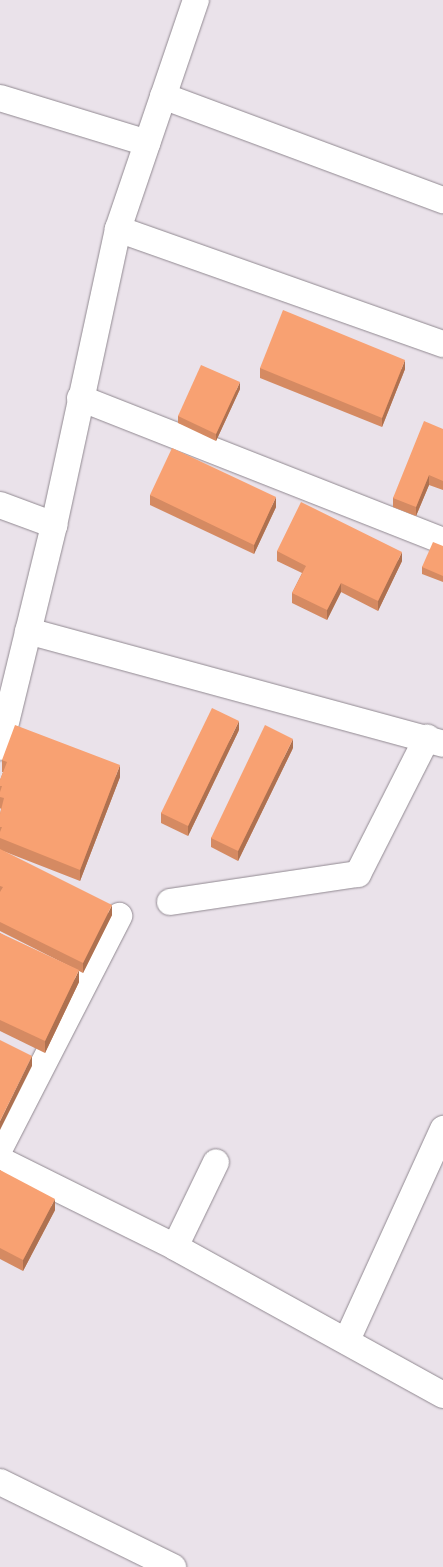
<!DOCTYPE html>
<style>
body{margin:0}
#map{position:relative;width:443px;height:1567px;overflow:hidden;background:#eae2ea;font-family:"Exo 2",sans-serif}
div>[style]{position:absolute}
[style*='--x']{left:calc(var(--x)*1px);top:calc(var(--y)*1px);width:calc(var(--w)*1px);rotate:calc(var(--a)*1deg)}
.roads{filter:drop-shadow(0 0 1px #918991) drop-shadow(0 0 1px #918991)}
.minor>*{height:26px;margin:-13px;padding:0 13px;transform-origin:13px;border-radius:13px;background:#fff}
.wall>*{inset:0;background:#d58a62}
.shaded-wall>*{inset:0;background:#ae7150}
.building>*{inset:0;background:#f8a172}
span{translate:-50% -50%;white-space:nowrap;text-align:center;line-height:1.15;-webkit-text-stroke:5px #f7eff7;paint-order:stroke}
</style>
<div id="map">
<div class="roads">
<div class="minor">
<i style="--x:163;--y:96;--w:299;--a:20.4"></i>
<i style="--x:0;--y:98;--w:154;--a:17"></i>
<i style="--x:118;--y:229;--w:345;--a:19.5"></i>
<i style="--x:80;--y:398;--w:390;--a:21.5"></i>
<i style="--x:0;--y:505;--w:58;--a:20.3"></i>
<i style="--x:28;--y:631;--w:430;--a:15.2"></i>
<i style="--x:0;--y:747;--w:228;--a:-76.3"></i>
<i style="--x:54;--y:525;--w:303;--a:-77.8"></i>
<i style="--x:118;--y:229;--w:242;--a:-71.2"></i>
<i style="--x:170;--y:902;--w:190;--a:-8.5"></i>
<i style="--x:358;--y:874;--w:153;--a:-63.1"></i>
<i style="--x:0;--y:1148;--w:261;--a:-62.8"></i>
<i style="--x:0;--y:1160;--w:195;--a:26.4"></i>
<i style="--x:175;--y:1247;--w:306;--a:28.9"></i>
<i style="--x:175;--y:1247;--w:94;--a:-64.2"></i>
<i style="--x:347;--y:1340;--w:232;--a:-65.5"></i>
<i style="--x:0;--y:1482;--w:193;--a:26.2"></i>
</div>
</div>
<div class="wall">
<i style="clip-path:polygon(260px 368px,405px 369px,382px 427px,260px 378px)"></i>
<i style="clip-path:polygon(240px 389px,216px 441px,178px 423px,178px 416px)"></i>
<i style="clip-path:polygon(443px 429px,443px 490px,429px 485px,416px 516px,393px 507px,393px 498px)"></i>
<i style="clip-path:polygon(150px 495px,276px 507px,254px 554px,150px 505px)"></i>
<i style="clip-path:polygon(443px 546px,443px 582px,422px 574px,422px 567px)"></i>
<i style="clip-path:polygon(277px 551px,402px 561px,378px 611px,341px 592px,327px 620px,292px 603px,292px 593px,302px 573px,277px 561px)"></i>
<i style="clip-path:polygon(239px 730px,188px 836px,161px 823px,161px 813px)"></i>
<i style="clip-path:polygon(293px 748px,238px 861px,211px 847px,211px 838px)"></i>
<i style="clip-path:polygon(2px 760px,120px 777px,80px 881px,3px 851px,112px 915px,83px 973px,0 931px,0 814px,1px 809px,0 808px,0 780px,3px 772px,2px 772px)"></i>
<i style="clip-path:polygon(0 933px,79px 982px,45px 1053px,0 1031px)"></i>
<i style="clip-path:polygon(0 1170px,55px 1210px,23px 1271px,0 1259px)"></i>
</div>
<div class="shaded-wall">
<i style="clip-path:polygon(405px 360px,405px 369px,382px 427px,382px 418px)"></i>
<i style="clip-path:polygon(240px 382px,240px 389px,216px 441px,216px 434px)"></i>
<i style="clip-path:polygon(429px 475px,429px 485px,416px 516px,416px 507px)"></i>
<i style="clip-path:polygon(276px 497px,276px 507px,254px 554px,254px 545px)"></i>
<i style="clip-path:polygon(402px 552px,402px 561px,378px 611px,378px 601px)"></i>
<i style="clip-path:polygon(341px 583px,341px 592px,327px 620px,327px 610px)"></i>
<i style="clip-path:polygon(239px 721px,239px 730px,188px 836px,188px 826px)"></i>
<i style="clip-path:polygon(293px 739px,293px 748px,238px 861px,238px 851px)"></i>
<i style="clip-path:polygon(120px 765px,120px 777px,80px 881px,80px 870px)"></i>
<i style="clip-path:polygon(112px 905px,112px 915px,83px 973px,83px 963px)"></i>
<i style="clip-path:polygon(79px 970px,79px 982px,45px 1053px,45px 1041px)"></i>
<i style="clip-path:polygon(32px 1056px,32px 1066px,0 1130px,0 1121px)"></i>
<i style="clip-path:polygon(55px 1199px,55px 1210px,23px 1271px,23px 1260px)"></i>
</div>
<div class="building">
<i style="clip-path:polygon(283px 310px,405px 360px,382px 418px,260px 368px)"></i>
<i style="clip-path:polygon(201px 365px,240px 382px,216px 434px,178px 416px)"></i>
<i style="clip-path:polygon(424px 421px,443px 429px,443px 481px,429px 475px,416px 507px,393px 498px)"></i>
<i style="clip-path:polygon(172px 448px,276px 497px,254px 545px,150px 495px)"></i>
<i style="clip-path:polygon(301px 502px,402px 552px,378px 601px,341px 583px,327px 610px,292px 593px,306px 566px,277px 551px)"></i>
<i style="clip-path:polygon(433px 542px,443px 546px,443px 576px,422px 567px)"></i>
<i style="clip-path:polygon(212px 708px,239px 721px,188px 826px,161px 813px)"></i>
<i style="clip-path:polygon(15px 725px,120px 765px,80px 870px,0 838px,0 832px,2px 827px,0 827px,0 814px,4px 798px,0 797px,0 792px,2px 786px,0 786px,0 780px,7px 762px,2px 760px)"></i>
<i style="clip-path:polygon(265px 725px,293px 739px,238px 851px,211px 838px)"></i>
<i style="clip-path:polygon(0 849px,112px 905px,83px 963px,0 922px,0 892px,3px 887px,0 886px)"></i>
<i style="clip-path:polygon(0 933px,79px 970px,45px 1041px,0 1020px)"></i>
<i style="clip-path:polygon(0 1040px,32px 1056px,0 1121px)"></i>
<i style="clip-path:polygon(0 1170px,55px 1199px,23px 1260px,0 1248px)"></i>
</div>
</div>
